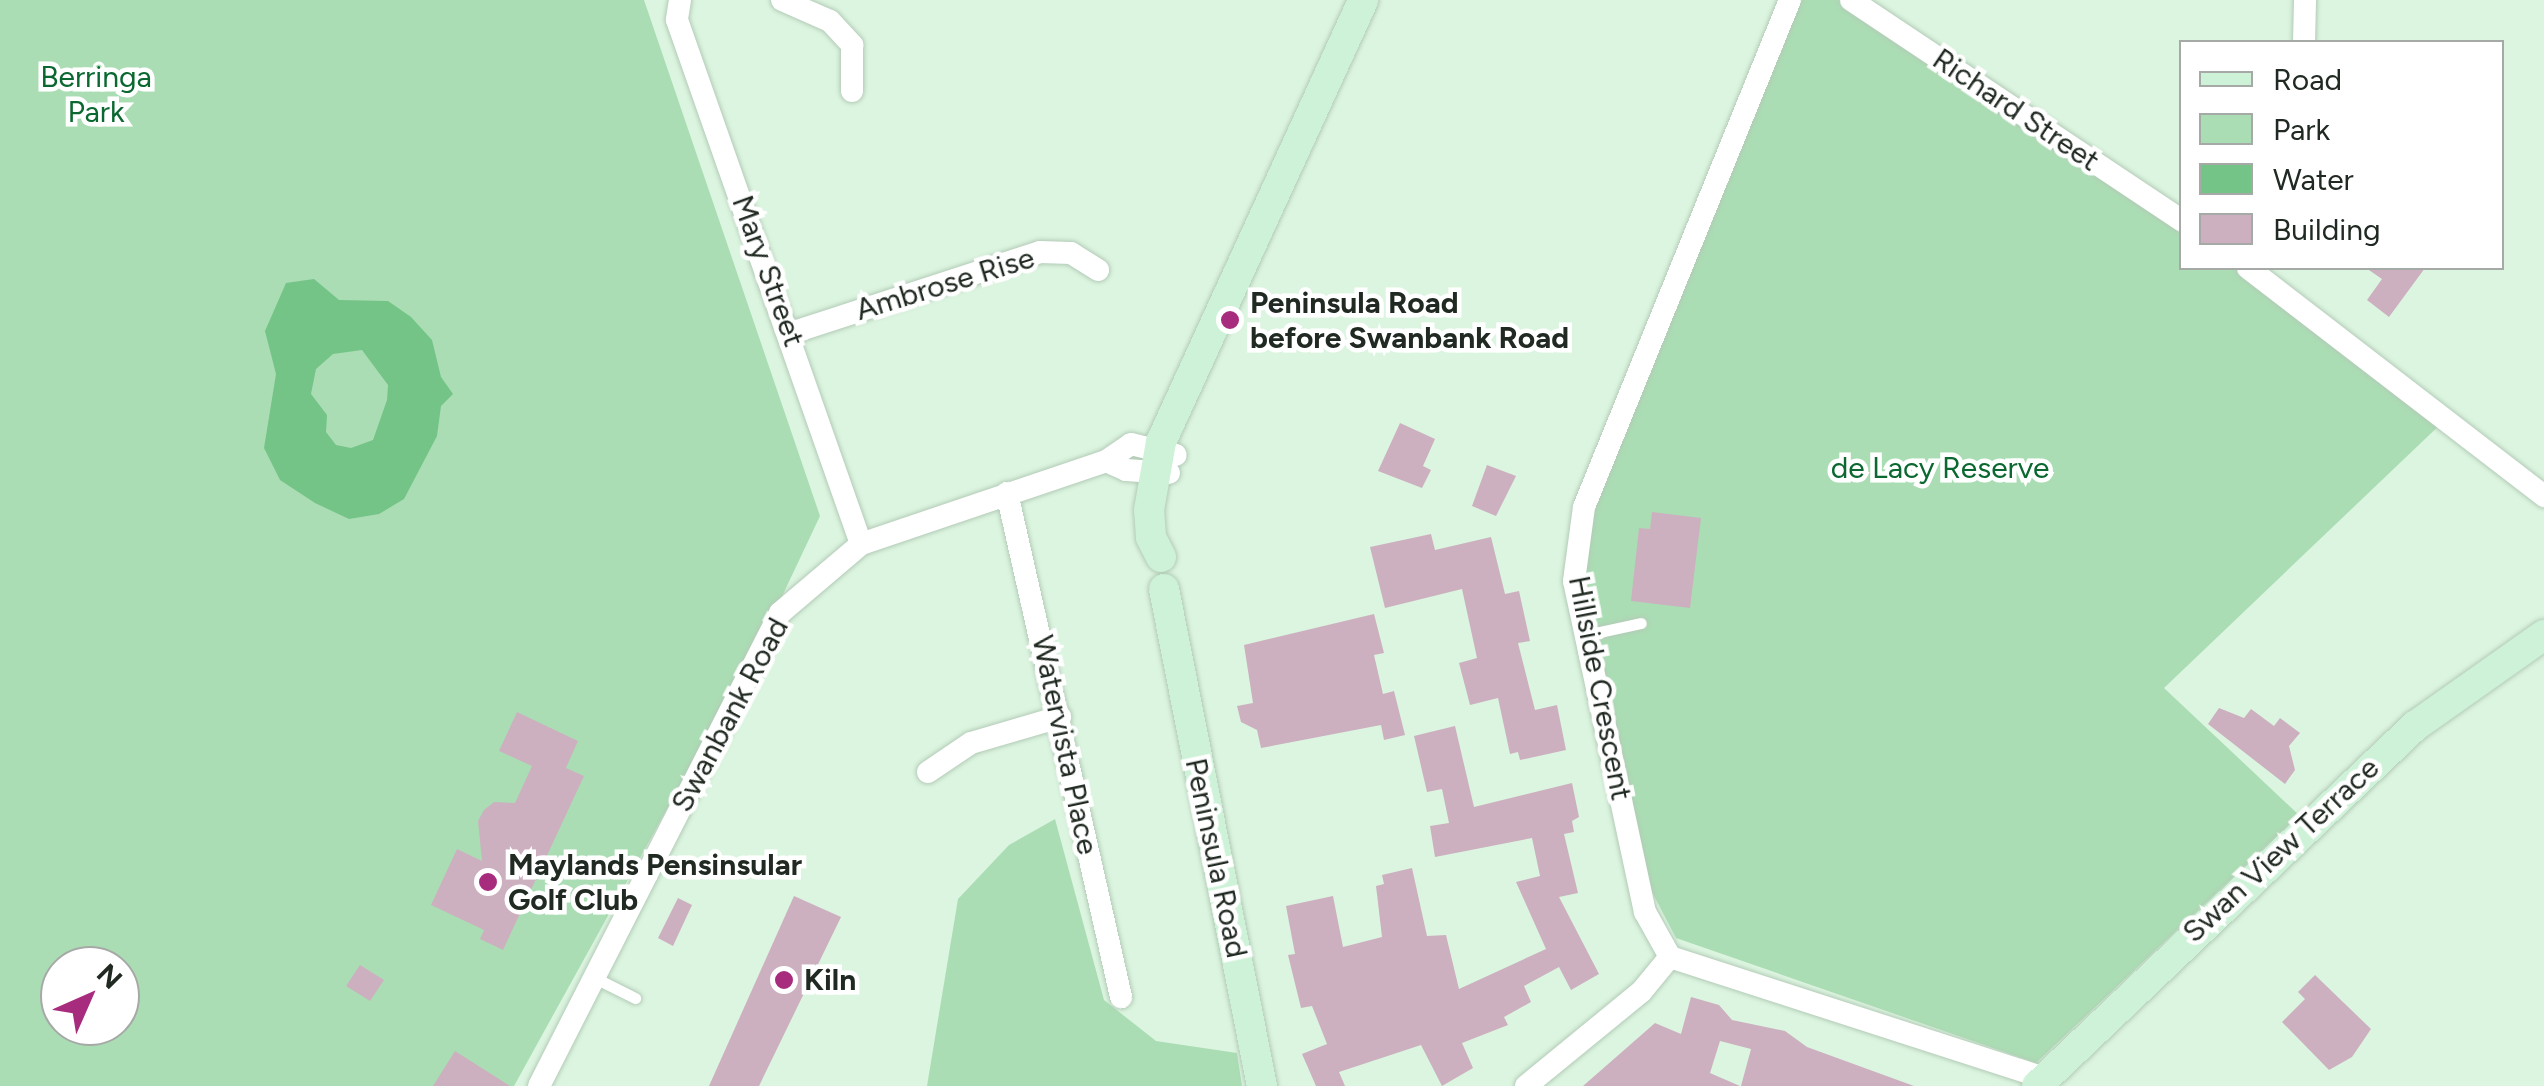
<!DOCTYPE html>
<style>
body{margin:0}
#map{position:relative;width:2544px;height:1086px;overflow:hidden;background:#dcf5e0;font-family:Figtree,sans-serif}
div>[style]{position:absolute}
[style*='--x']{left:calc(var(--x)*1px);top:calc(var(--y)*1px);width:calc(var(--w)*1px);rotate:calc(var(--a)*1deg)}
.green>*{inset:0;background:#abddb4}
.water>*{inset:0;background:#73c486}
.building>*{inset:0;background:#ccb0bf}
.roads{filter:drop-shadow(0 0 2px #b3cbb7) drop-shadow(0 0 2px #b3cbb7)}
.lane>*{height:11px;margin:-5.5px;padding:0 5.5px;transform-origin:5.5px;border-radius:5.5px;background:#fff}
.street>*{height:22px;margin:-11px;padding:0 11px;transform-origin:11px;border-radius:11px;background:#fff}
.secondary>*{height:30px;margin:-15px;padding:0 15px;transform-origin:15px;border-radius:15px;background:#cef2d8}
.dots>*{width:28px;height:28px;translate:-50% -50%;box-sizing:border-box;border:5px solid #fff;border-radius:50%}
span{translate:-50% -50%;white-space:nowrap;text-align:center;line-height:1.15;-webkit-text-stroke:9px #fff;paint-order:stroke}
.park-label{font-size:30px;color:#0a6830}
.street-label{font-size:30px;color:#212a22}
.poi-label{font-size:30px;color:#212a22;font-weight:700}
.left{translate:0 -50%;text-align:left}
.legend{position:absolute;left:2179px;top:40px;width:325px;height:230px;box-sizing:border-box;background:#fff;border:2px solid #a6aaa7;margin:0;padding:12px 18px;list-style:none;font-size:30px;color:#212a22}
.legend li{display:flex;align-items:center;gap:20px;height:50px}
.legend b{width:50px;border:2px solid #a6aaa7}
.north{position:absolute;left:40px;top:946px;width:100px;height:100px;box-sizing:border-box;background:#fff;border:2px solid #a6aaa7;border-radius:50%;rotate:45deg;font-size:28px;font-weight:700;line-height:40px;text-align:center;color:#212a22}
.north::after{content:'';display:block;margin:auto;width:35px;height:45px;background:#a82c7e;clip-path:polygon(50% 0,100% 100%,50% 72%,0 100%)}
</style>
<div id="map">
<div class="green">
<i style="clip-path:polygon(evenodd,0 0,644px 0,820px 516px,768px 626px,514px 1086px,0 1086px,0 0,60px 966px,120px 966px,120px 1026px,60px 1026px,60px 966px)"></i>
<i style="clip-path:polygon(1790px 0,1851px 0,2181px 221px,2182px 268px,2248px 268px,2446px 419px,2164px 688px,2299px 815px,2036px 1063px,1676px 938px,1652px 892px,1578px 582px,1579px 546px)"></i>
<i style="clip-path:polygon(1055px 819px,1104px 1000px,1156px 1041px,1237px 1053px,1242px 1086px,927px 1086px,958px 899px,1009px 845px)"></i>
</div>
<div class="water">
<i style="clip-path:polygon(evenodd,314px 279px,339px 300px,388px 301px,411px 317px,432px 340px,441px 377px,453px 394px,441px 406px,437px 436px,404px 499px,379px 514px,349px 519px,315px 503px,280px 480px,264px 448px,276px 374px,265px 331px,286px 283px,314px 279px,362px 350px,388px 385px,387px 400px,373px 440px,351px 448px,336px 445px,326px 432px,327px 415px,311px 394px,316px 369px,333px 354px,362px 350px)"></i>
</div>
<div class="building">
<i style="clip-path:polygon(2366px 268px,2425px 268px,2389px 317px,2367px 300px,2382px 279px)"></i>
<i style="clip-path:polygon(1400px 423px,1435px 439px,1423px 466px,1431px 470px,1422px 488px,1378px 471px)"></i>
<i style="clip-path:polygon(1487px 465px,1516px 476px,1496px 516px,1472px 506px)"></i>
<i style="clip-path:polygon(1652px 512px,1701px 518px,1690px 608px,1631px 601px,1639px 528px,1650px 529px)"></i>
<i style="clip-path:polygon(1431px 534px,1435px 550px,1491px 537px,1505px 594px,1519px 591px,1530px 641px,1518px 643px,1535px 710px,1557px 705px,1566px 750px,1520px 760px,1518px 752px,1510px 754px,1498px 698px,1470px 705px,1459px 663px,1477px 658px,1462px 589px,1385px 608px,1370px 547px)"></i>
<i style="clip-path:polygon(1374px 614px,1384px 653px,1374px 655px,1383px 694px,1394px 691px,1405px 735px,1384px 740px,1381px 725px,1261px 748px,1257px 730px,1241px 722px,1237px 706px,1253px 703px,1244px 645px)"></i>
<i style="clip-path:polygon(2219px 708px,2244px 718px,2251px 709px,2274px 726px,2280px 718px,2300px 733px,2289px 746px,2295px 770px,2285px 784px,2208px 724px)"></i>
<i style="clip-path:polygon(517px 712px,578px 741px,566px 768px,584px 776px,503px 950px,480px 939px,484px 930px,431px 905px,457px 849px,482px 861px,478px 821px,484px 810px,494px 802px,515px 803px,532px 766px,499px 751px)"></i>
<i style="clip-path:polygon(1455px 726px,1474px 807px,1572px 783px,1579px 817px,1572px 821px,1574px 832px,1564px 834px,1578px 893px,1559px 897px,1599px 974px,1571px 990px,1559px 967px,1524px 986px,1531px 1002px,1504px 1017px,1508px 1025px,1462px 1043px,1473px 1068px,1442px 1086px,1421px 1045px,1339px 1072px,1345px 1086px,1316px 1086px,1302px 1054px,1327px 1044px,1312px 1006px,1301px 1008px,1288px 955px,1295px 954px,1286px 906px,1333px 896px,1343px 947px,1382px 937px,1376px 886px,1384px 884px,1382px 875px,1412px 868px,1427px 936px,1446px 935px,1459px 989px,1546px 949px,1516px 882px,1540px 876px,1532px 838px,1435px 857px,1430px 826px,1449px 823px,1442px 789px,1427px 792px,1414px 736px)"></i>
<i style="clip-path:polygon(794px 896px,841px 917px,759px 1086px,709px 1086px)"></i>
<i style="clip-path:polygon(678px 898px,692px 905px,673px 946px,658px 938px)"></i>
<i style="clip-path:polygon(360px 965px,384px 980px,370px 1001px,346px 986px)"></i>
<i style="clip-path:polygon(2315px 975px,2371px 1029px,2352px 1057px,2329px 1070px,2282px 1022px,2305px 999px,2298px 992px)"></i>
<i style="clip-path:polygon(1691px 997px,1719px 1005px,1732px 1020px,1785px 1031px,1807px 1047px,1914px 1086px,1741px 1086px,1751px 1049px,1720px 1041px,1710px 1073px,1740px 1086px,1583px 1086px,1655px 1023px,1681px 1034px)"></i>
<i style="clip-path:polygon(455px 1051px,510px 1086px,433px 1086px)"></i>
</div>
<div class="roads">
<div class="lane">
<i style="--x:1586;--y:635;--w:56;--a:-12.3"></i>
<i style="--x:595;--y:978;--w:45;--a:26.6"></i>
</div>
<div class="street">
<i style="--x:680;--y:0;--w:20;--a:99"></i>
<i style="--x:677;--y:20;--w:555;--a:70.65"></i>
<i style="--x:782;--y:0;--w:52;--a:23.6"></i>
<i style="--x:830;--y:21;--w:33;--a:47"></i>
<i style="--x:852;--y:45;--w:46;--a:90"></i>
<i style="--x:1790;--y:0;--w:547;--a:112.11"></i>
<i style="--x:1584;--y:507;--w:75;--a:97.7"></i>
<i style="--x:1574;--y:581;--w:339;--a:77.9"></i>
<i style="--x:1645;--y:912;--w:51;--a:60.9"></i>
<i style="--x:1670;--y:957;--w:390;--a:17.9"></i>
<i style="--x:1851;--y:0;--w:398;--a:33.7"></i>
<i style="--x:2304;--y:42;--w:42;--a:-88.6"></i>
<i style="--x:2248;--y:268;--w:374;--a:37.6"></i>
<i style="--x:791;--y:333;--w:262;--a:-18"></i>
<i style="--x:1040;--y:252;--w:31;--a:2"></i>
<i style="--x:1071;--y:253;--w:32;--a:32"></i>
<i style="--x:1106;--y:461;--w:22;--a:24"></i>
<i style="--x:1126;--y:470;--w:43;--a:4"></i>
<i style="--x:1007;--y:493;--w:517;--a:77.25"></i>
<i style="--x:928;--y:772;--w:52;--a:-34"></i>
<i style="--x:971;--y:743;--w:93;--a:-16.3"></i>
<i style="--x:539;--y:1086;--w:531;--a:-63"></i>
<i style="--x:780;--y:613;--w:106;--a:-40.4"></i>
<i style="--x:861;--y:544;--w:259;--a:-18.7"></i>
<i style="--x:1106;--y:461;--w:30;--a:-34"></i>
<i style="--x:1131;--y:444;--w:46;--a:13.7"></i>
<i style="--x:1526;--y:1086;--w:149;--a:-39.3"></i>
<i style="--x:1641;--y:992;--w:45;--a:-50.4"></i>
</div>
<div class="secondary">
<i style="--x:1161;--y:557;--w:22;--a:-117"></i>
<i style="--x:1151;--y:537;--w:27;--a:-94"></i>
<i style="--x:1149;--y:510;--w:69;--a:-80"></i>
<i style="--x:1161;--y:442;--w:486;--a:-65.4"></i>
<i style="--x:1164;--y:589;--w:507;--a:78.85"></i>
<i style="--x:2037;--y:1086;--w:522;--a:-43.6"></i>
<i style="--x:2415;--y:726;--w:158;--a:-35.2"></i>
</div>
</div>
<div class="dots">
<i style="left:1230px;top:320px;background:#a82c7e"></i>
<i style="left:488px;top:882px;background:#a82c7e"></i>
<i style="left:784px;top:980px;background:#a82c7e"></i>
</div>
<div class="park-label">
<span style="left:96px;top:94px">Berringa<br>Park</span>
<span style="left:1940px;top:468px">de Lacy Reserve</span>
</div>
<div class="street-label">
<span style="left:2016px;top:110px;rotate:34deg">Richard Street</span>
<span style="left:768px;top:271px;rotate:70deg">Mary Street</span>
<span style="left:945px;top:284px;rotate:-17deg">Ambrose Rise</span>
<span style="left:1600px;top:688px;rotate:79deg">Hillside Crescent</span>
<span style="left:730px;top:715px;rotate:-62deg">Swanbank Road</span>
<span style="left:1065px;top:745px;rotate:78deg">Watervista Place</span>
<span style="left:2281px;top:850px;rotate:-43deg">Swan View Terrace</span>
<span style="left:1216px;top:858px;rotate:78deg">Peninsula Road</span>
</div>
<div class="poi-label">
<span class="left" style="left:1250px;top:320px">Peninsula Road<br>before Swanbank Road</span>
<span class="left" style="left:508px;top:882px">Maylands Pensinsular<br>Golf Club</span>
<span class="left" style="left:804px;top:980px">Kiln</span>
</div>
<ul class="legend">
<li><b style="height:12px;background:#cef2d8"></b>Road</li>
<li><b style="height:28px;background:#abddb4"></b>Park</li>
<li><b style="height:28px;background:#73c486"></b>Water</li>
<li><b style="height:28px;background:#ccb0bf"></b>Building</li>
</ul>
<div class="north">N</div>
</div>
